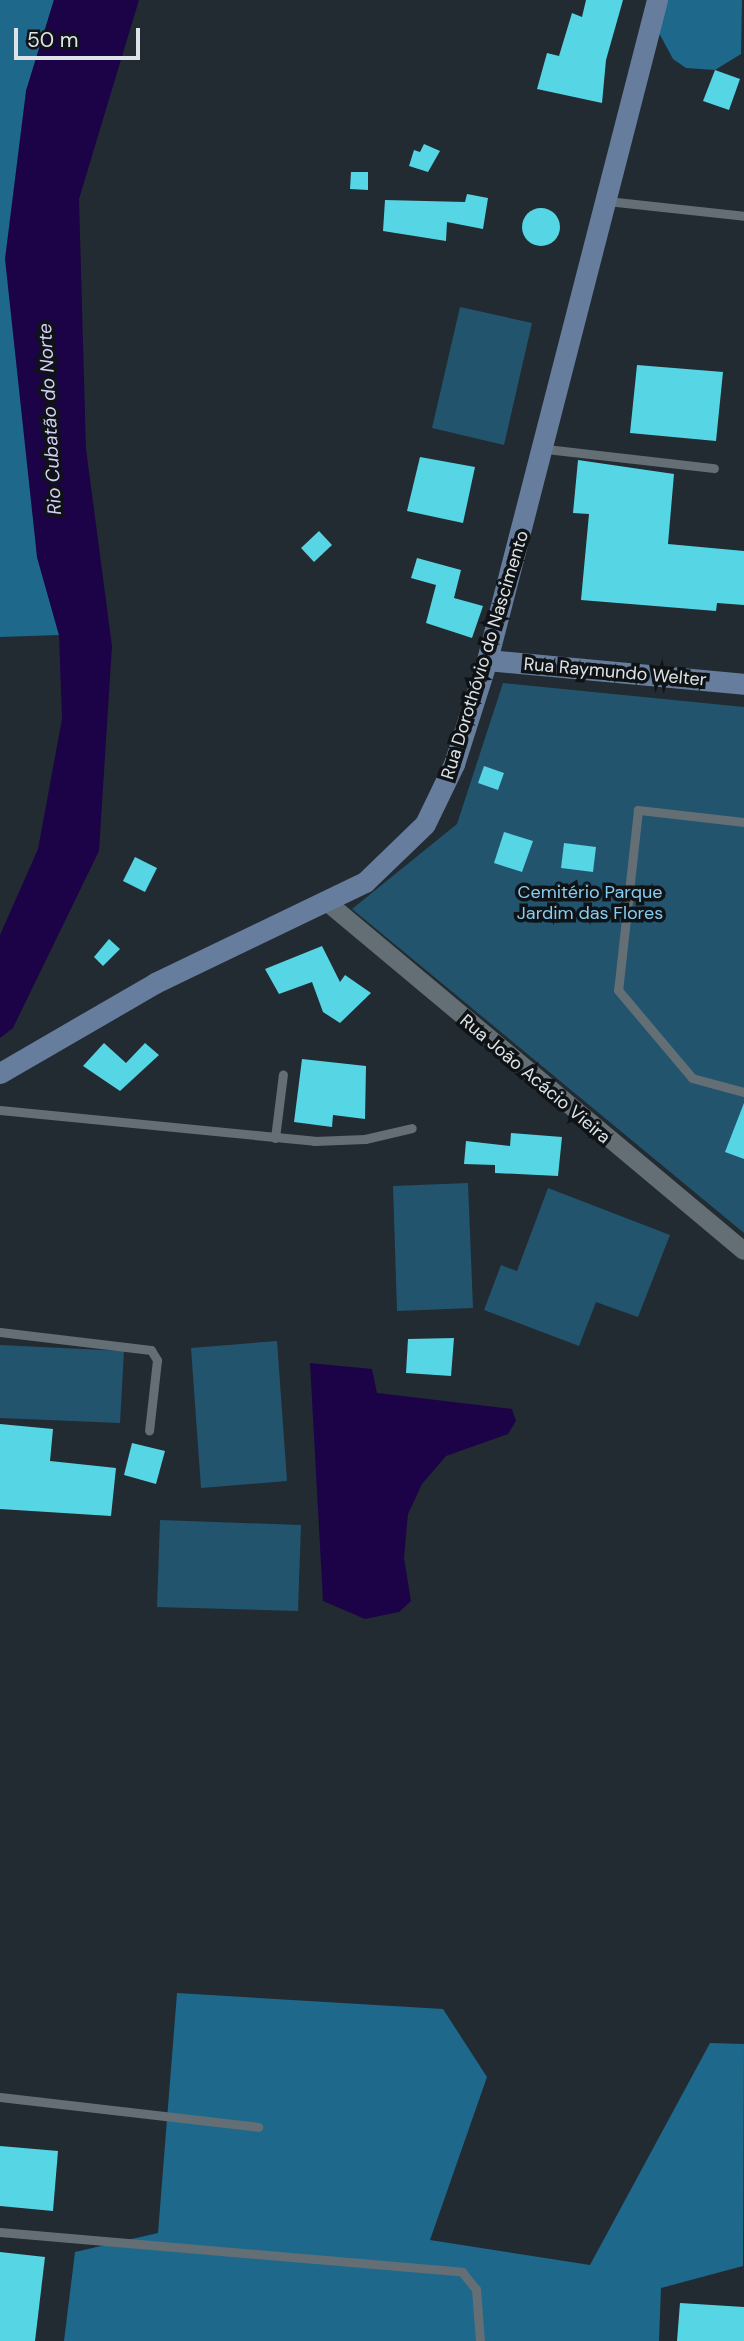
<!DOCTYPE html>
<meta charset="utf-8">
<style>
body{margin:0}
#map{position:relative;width:744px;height:2341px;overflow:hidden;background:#222b31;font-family:"DM Sans",sans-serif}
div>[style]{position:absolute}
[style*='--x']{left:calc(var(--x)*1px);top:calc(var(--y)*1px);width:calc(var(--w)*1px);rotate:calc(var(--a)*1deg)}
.green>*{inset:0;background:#22546e}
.forest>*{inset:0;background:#1e688b}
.water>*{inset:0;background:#1c0347}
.building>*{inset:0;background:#56d5e5}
.round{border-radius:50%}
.lane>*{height:9px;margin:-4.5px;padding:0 4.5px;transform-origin:4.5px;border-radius:4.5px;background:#646f75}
.street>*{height:18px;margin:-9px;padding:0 9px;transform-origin:9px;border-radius:9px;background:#646f75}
.secondary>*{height:21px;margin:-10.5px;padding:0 10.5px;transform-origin:10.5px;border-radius:10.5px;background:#667d9d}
span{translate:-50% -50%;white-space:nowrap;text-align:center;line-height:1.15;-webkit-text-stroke:7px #0f1316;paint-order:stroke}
.street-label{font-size:18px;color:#dde3e7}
.park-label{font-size:18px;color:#89ccf1}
.water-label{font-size:19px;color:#d3cff8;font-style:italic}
.scale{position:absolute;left:14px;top:28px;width:126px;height:32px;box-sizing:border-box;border:4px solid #dde3e7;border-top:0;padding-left:9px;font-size:21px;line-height:24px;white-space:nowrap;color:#dde3e7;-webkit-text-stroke:5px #0f1316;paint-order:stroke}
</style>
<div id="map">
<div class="green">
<i style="clip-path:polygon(460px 307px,532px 323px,504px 445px,432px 428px)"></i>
<i style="clip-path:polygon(503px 683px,744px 707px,744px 1233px,352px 909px,457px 824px)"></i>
<i style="clip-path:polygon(468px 1183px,473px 1308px,397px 1311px,393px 1186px)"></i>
<i style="clip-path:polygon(548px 1188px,670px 1235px,638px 1317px,596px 1302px,579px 1346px,484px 1310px,501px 1265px,517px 1271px)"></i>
<i style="clip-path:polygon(277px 1341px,287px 1481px,201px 1488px,191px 1348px)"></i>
<i style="clip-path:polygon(0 1345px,124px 1351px,120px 1423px,0 1418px)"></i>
<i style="clip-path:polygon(160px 1520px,301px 1525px,298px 1611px,157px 1607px)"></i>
</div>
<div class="forest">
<i style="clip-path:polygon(0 0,54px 0,26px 91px,37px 557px,59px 635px,0 637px)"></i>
<i style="clip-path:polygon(668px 0,742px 0,741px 54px,715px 70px,686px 68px,673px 59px,659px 33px)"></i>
<i style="clip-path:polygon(177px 1993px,443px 2009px,487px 2077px,430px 2240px,590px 2265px,710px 2043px,744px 2044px,743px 2266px,661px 2288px,659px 2341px,64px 2341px,75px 2252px,158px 2233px)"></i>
</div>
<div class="water">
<i style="clip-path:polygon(54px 0,139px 0,79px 199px,86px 449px,112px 646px,99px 851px,13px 1028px,0 1038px,0 935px,38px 849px,62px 719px,59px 635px,37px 557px,5px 259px,26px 91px)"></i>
<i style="clip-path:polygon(310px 1363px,372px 1369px,377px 1393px,512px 1409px,516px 1421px,508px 1434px,446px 1456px,422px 1484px,408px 1514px,404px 1558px,411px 1601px,399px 1612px,365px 1619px,323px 1601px)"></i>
</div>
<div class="building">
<i style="clip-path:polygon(586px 0,623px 0,606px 60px,602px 103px,537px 89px,547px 53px,559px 56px,572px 13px,582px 17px)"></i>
<i style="clip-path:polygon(715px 70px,740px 79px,729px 110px,703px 101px)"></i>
<i style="clip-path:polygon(424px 144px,440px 151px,428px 172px,409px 166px,414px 150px,420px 152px)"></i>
<i style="clip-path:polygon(351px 172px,368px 172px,368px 190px,350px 189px)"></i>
<i style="clip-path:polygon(467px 194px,488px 198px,483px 229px,447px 222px,446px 241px,383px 231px,385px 200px,465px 202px)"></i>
<i class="round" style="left:522px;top:208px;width:38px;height:38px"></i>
<i style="clip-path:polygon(637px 365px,723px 372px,716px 441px,630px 433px)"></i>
<i style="clip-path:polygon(420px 457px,475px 467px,463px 523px,407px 511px)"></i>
<i style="clip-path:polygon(578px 460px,674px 474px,668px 544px,744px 551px,744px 605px,717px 603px,716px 611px,581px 600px,589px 514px,573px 513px)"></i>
<i style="clip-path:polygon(319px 531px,332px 545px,314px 562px,301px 548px)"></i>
<i style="clip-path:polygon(417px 558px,461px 570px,454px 598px,483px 606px,472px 638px,426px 623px,436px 585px,411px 578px)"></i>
<i style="clip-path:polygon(484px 766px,504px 773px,498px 790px,478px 783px)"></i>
<i style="clip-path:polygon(504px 832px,533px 841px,522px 872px,494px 863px)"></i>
<i style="clip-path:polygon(564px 843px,596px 847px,593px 872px,561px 868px)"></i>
<i style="clip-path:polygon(135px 857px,157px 868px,145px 892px,123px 881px)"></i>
<i style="clip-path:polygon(109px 939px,120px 949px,103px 966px,94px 957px)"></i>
<i style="clip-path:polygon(322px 946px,340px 982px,345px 975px,371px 993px,340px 1023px,323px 1012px,312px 982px,279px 994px,265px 969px)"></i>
<i style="clip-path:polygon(104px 1043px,126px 1063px,145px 1043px,159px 1055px,120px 1091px,83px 1066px)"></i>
<i style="clip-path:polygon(302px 1059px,366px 1066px,365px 1119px,333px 1115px,332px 1127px,294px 1122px)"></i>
<i style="clip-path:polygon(744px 1103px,744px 1159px,725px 1152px)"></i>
<i style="clip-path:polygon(511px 1133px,562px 1137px,558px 1176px,495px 1173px,495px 1165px,464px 1164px,466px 1141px,510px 1146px)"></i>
<i style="clip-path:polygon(454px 1338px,451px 1376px,406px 1373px,408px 1339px)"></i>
<i style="clip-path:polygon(0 1424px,53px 1429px,50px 1461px,116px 1468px,111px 1516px,0 1509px)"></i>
<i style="clip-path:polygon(132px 1443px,165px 1451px,156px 1484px,124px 1475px)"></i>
<i style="clip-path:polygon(0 2146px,58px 2151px,53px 2211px,0 2206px)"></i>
<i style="clip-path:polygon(0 2252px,45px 2257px,35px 2341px,0 2341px)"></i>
<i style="clip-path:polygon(680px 2303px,744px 2307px,744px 2341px,677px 2341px)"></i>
</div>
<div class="lane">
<i style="--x:607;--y:201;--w:138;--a:6.2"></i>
<i style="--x:546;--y:449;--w:169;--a:6.5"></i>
<i style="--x:744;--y:822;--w:107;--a:-173.5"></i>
<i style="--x:638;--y:810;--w:181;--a:96.3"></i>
<i style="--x:618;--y:990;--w:115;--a:49.9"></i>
<i style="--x:692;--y:1078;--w:54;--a:15.1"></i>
<i style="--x:0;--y:1110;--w:316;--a:5.6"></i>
<i style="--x:314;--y:1141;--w:51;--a:-2.2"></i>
<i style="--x:365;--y:1139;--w:48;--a:-13.2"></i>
<i style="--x:275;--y:1138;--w:64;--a:-82.9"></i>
<i style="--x:0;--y:1332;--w:152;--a:6.8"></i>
<i style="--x:151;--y:1350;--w:12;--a:59"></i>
<i style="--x:157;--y:1360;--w:71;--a:96.4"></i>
<i style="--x:0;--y:2097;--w:260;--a:6.6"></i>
<i style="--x:0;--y:2232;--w:464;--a:4.9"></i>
<i style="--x:462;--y:2272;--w:22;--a:51"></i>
<i style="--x:476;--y:2289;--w:52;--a:85.6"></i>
</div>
<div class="street">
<i style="--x:328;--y:903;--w:542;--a:39.91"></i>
</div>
<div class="secondary">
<i style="--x:487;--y:660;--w:258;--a:5.3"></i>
<i style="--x:0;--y:1073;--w:179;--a:-30.1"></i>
<i style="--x:155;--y:983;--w:233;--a:-25.7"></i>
<i style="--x:365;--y:882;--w:83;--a:-44"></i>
<i style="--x:425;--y:824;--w:67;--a:-64.2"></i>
<i style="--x:454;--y:764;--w:109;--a:-72.4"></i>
<i style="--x:487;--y:660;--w:682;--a:-75.56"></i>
</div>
<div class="street-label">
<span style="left:485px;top:655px;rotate:-73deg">Rua Dorothóvio do Nascimento</span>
<span style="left:615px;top:672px;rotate:5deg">Rua Raymundo Welter</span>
<span style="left:535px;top:1079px;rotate:40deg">Rua João Acácio Vieira</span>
</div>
<div class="park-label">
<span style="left:590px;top:903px">Cemitério Parque<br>Jardim das Flores</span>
</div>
<div class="water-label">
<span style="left:50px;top:419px;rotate:-93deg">Rio Cubatão do Norte</span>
</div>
<div class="scale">50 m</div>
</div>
